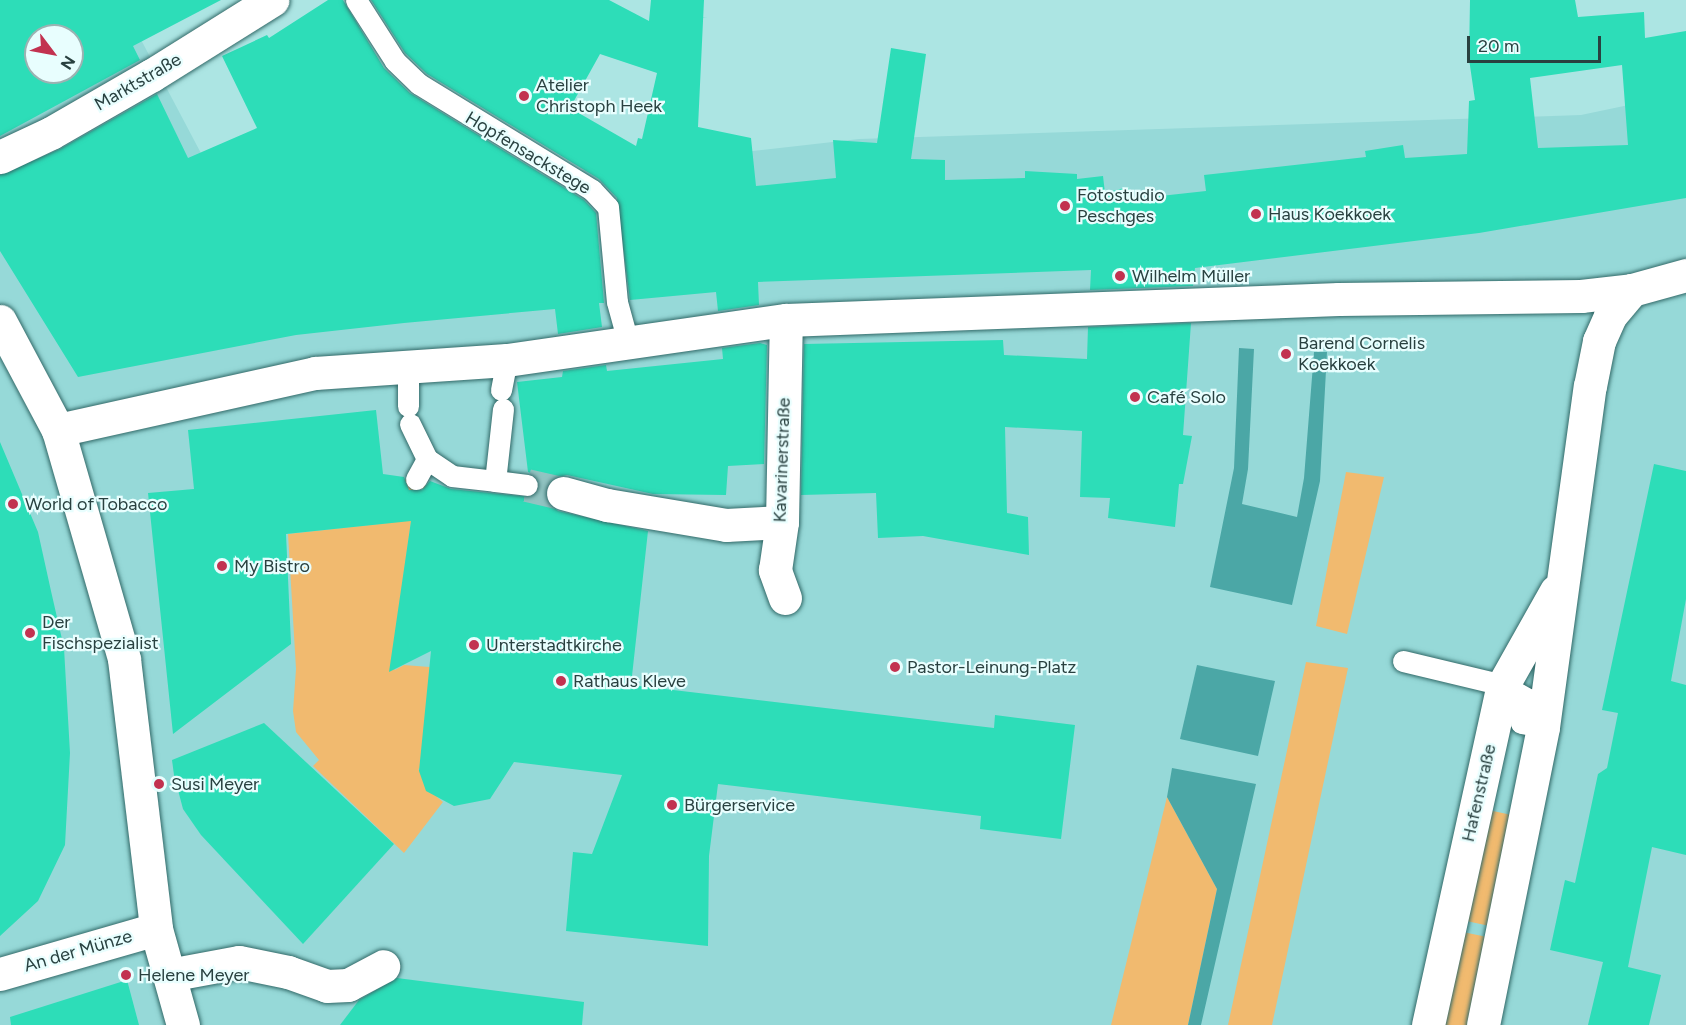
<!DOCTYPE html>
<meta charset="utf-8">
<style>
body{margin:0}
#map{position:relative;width:1686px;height:1025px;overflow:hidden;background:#ace5e3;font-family:Figtree,sans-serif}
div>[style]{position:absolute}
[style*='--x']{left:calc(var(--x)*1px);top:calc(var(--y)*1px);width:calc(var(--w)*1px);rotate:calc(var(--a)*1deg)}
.built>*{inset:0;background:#96d9d8}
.green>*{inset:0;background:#f1ba6f}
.water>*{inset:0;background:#4ba7a6}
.building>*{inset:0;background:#2dddb8}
.street-tunnel>*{height:33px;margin-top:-16.5px;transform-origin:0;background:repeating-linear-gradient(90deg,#92c4c2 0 33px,transparent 0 49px)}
.roads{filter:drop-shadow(0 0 2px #326968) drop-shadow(0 0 2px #326968)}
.lane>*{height:21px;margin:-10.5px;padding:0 10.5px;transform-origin:10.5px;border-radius:10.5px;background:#fff}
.street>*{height:33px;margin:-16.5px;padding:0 16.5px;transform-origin:16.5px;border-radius:16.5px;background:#fff}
.secondary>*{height:33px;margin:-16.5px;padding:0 16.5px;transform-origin:16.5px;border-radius:16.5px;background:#fff}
.dots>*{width:16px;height:16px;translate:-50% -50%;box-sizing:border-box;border:3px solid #e8fefe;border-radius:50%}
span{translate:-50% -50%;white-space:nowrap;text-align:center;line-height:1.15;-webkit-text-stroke:4.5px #e8fefe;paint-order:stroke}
.street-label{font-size:18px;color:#294140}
.poi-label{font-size:18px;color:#294140}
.left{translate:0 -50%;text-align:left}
.north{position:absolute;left:24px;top:24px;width:60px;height:60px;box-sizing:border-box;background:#e8fefe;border:2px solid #9cb2b2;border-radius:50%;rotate:122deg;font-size:16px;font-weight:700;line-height:24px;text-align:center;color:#294140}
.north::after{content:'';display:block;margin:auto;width:21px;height:27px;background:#c23250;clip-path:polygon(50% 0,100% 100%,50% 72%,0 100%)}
.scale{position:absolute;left:1467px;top:36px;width:134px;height:27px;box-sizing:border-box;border:3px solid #294140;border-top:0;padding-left:8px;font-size:18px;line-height:21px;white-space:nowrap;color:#294140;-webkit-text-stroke:4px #e8fefe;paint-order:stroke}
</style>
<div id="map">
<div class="built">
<i style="clip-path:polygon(evenodd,0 0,120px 0,231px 210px,859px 139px,1581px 115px,1686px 93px,1686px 1025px,0 1025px,0 0,36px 36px,72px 36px,72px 72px,36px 72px,36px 36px)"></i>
</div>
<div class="green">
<i style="clip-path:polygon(1346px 472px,1384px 477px,1347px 634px,1316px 626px)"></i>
<i style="clip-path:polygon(383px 479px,426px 480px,425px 489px,416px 487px,391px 664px,395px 670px,404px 665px,442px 668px,429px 765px,418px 769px,443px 787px,437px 797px,443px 802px,404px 853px,313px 766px,319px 760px,296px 732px,293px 711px,296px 669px,288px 534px,388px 523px)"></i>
<i style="clip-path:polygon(1306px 662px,1348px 668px,1272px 1025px,1228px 1025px)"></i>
<i style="clip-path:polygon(1167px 797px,1217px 889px,1188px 1025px,1111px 1025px)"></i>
<i style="clip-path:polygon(1484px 809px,1516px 816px,1494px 927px,1462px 920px)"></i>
<i style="clip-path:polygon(1458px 931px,1492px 938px,1473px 1025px,1438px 1025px)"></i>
</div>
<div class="water">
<i style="clip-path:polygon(1239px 348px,1254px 349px,1248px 469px,1242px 504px,1297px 517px,1304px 478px,1314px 352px,1327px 352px,1320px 481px,1292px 605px,1210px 587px,1234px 468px)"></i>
<i style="clip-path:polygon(1197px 665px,1275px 681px,1258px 756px,1180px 739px)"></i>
<i style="clip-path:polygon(1172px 768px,1256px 784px,1201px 1025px,1188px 1025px,1217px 889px,1167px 797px)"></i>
</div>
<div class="building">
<i style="clip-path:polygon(evenodd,0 0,221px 0,133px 46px,140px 60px,0 136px,0 0,36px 36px,72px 36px,72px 72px,36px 72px,36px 36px)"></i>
<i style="clip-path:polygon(328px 0,343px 0,384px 68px,410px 93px,584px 200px,596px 213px,604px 303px,599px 303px,602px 327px,558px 334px,555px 309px,404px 323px,296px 335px,78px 377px,0 251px,0 175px,60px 149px,157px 94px,188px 158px,257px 128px,222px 56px,267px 35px,269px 38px)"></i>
<i style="clip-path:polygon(evenodd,371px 0,609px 0,649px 21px,651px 0,704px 0,698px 127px,751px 138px,756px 186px,836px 178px,833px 140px,877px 143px,891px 48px,926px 54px,911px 159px,945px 160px,945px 180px,1025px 178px,1025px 171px,1077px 174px,1077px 179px,1103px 176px,1105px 193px,1128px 187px,1133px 199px,1206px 191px,1204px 175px,1366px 157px,1365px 151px,1403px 145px,1405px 158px,1467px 154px,1469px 101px,1475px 100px,1469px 59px,1470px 0,1575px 0,1578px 17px,1644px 12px,1645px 38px,1686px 31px,1686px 198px,1479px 233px,1195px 268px,1193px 286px,1090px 290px,1091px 270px,758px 282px,759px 305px,718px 311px,716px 292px,630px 300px,617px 198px,599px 179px,427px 74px,405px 53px,371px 0,600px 54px,657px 73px,642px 139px,638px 138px,636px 146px,570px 108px,600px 54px,371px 0,1622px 65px,1628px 145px,1538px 148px,1530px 78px,1622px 65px)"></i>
<i style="clip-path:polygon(1191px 323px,1183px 435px,1192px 436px,1183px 484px,1179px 484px,1175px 527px,1108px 518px,1110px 498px,1080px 497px,1082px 431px,1005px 427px,1007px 513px,1028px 517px,1029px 555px,923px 536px,878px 538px,876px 493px,801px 495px,804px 344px,1003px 340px,1004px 355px,1087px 359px,1088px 327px)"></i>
<i style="clip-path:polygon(760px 343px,767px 345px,764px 464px,728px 466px,726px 495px,653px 494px,567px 475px,550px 479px,545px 488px,545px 498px,558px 511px,648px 531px,631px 685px,994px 728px,995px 715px,1075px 725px,1061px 839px,980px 829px,981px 816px,718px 784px,709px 856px,708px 946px,566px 931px,573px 852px,592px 854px,622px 775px,514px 762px,490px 799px,454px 806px,426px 791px,419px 771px,431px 651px,389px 672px,411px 521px,286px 534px,291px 644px,173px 734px,148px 493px,194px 489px,188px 430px,376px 410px,383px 474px,404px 477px,409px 490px,422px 490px,430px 481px,451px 489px,531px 497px,540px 486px,535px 475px,528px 472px,517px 382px,562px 377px,563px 371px,606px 365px,607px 371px,723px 359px,722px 348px)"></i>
<i style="clip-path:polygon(0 442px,38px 532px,51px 591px,64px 648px,70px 753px,65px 845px,38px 901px,0 936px)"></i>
<i style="clip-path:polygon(1654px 464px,1686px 471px,1686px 599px,1671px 681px,1686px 685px,1686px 855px,1652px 847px,1628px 967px,1661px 975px,1649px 1025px,1588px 1025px,1603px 962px,1550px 950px,1565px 880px,1575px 883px,1598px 774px,1607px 768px,1618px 713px,1602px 710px)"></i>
<i style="clip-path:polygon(264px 723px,394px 844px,303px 944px,201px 835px,183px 809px,174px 775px,172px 760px)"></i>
<i style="clip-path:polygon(397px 978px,584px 1002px,582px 1025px,340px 1025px,359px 1000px)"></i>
<i style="clip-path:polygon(127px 980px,139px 1025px,11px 1025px,10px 1017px)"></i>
</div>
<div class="street-tunnel">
<i style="--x:527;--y:485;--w:37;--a:13"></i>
</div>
<div class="roads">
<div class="lane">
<i style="--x:356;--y:0;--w:72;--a:57.4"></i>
<i style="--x:395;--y:61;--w:33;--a:44"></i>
<i style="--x:419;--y:84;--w:203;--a:31.5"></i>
<i style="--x:592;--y:190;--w:23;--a:47"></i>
<i style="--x:608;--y:207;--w:95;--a:84.6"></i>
<i style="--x:617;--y:302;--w:41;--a:74.6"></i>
<i style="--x:408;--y:367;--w:39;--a:90"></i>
<i style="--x:501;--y:390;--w:31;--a:-79"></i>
<i style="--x:503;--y:409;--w:72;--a:96.3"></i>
<i style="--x:495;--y:481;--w:32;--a:7"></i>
<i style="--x:410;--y:424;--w:39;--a:64"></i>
<i style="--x:427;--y:459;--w:30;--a:34"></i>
<i style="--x:452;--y:476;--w:43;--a:6.6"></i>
<i style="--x:416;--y:479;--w:23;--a:-61"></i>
<i style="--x:1403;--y:661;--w:103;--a:13.5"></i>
<i style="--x:1503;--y:685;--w:26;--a:29"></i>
<i style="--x:1526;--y:698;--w:25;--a:101"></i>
<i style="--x:1521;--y:723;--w:22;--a:10"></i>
</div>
<div class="street">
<i style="--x:0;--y:157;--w:56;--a:-25.2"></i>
<i style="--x:51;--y:133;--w:116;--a:-29.9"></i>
<i style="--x:152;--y:75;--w:142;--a:-32"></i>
<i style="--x:0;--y:321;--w:123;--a:62"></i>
<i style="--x:58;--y:430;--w:238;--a:73.9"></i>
<i style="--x:124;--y:659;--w:272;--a:83.2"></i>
<i style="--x:156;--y:929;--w:100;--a:74.3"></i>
<i style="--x:58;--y:430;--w:263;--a:-12.5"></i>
<i style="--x:315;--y:373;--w:192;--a:-3.9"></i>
<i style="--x:507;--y:360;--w:282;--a:-8.2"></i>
<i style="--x:786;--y:320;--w:553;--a:-2.17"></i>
<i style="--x:1339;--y:299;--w:242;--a:-0.7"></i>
<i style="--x:1581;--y:296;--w:51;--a:-6.7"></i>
<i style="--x:563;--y:493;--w:46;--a:15.3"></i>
<i style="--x:607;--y:505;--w:121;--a:9.5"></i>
<i style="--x:726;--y:525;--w:56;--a:-3.1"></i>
<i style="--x:785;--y:598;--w:30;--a:-110"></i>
<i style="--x:775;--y:570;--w:49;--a:-81.7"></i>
<i style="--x:782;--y:522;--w:202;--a:-88.9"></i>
<i style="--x:0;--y:974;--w:162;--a:-16.1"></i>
<i style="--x:169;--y:975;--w:71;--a:-10.5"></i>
<i style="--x:239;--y:962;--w:50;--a:11.5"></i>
<i style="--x:288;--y:972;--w:41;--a:19.7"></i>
<i style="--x:327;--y:986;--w:21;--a:-3"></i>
<i style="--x:348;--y:985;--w:40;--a:-28"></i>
</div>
<div class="secondary">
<i style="--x:1428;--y:1025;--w:348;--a:-77.6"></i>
<i style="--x:1503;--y:685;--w:108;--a:-60.6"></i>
<i style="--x:1483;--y:1025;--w:304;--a:-78.6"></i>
<i style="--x:1543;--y:727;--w:344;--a:-82.2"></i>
<i style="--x:1590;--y:386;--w:46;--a:-78.7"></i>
<i style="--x:1599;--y:341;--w:27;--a:-66"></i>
<i style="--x:1610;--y:316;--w:34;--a:-50"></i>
<i style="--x:1632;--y:290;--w:56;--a:-15.5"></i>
</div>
</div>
<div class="dots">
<i style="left:524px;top:96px;background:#c23250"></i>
<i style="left:1065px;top:206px;background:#c23250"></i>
<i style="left:1256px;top:214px;background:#c23250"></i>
<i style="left:1120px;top:276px;background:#c23250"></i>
<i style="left:1286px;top:354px;background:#c23250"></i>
<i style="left:1135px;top:397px;background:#c23250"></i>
<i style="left:13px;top:504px;background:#c23250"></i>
<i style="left:222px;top:566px;background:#c23250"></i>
<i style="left:30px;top:633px;background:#c23250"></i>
<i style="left:474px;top:645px;background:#c23250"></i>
<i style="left:895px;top:667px;background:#c23250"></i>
<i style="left:561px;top:681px;background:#c23250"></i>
<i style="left:159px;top:784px;background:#c23250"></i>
<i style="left:672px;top:805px;background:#c23250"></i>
<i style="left:126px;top:975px;background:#c23250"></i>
</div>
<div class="street-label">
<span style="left:138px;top:82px;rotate:-30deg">Marktstraße</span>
<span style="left:528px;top:153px;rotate:31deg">Hopfensackstege</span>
<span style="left:782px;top:460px;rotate:-88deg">Kavarinerstraße</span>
<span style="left:1479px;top:793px;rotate:-77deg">Hafenstraße</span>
<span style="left:78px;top:951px;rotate:-16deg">An der Münze</span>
</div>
<div class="poi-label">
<span class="left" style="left:536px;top:96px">Atelier<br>Christoph Heek</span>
<span class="left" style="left:1077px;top:206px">Fotostudio<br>Peschges</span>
<span class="left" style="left:1268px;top:214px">Haus Koekkoek</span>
<span class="left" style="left:1132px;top:276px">Wilhelm Müller</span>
<span class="left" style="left:1298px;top:354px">Barend Cornelis<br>Koekkoek</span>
<span class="left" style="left:1147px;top:397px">Café Solo</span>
<span class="left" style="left:25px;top:504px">World of Tobacco</span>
<span class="left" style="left:234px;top:566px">My Bistro</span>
<span class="left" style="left:42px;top:633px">Der<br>Fischspezialist</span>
<span class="left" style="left:486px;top:645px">Unterstadtkirche</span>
<span class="left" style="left:907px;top:667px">Pastor-Leinung-Platz</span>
<span class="left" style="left:573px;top:681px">Rathaus Kleve</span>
<span class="left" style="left:171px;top:784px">Susi Meyer</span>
<span class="left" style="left:684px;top:805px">Bürgerservice</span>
<span class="left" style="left:138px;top:975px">Helene Meyer</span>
</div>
<div class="north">N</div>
<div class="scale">20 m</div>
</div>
